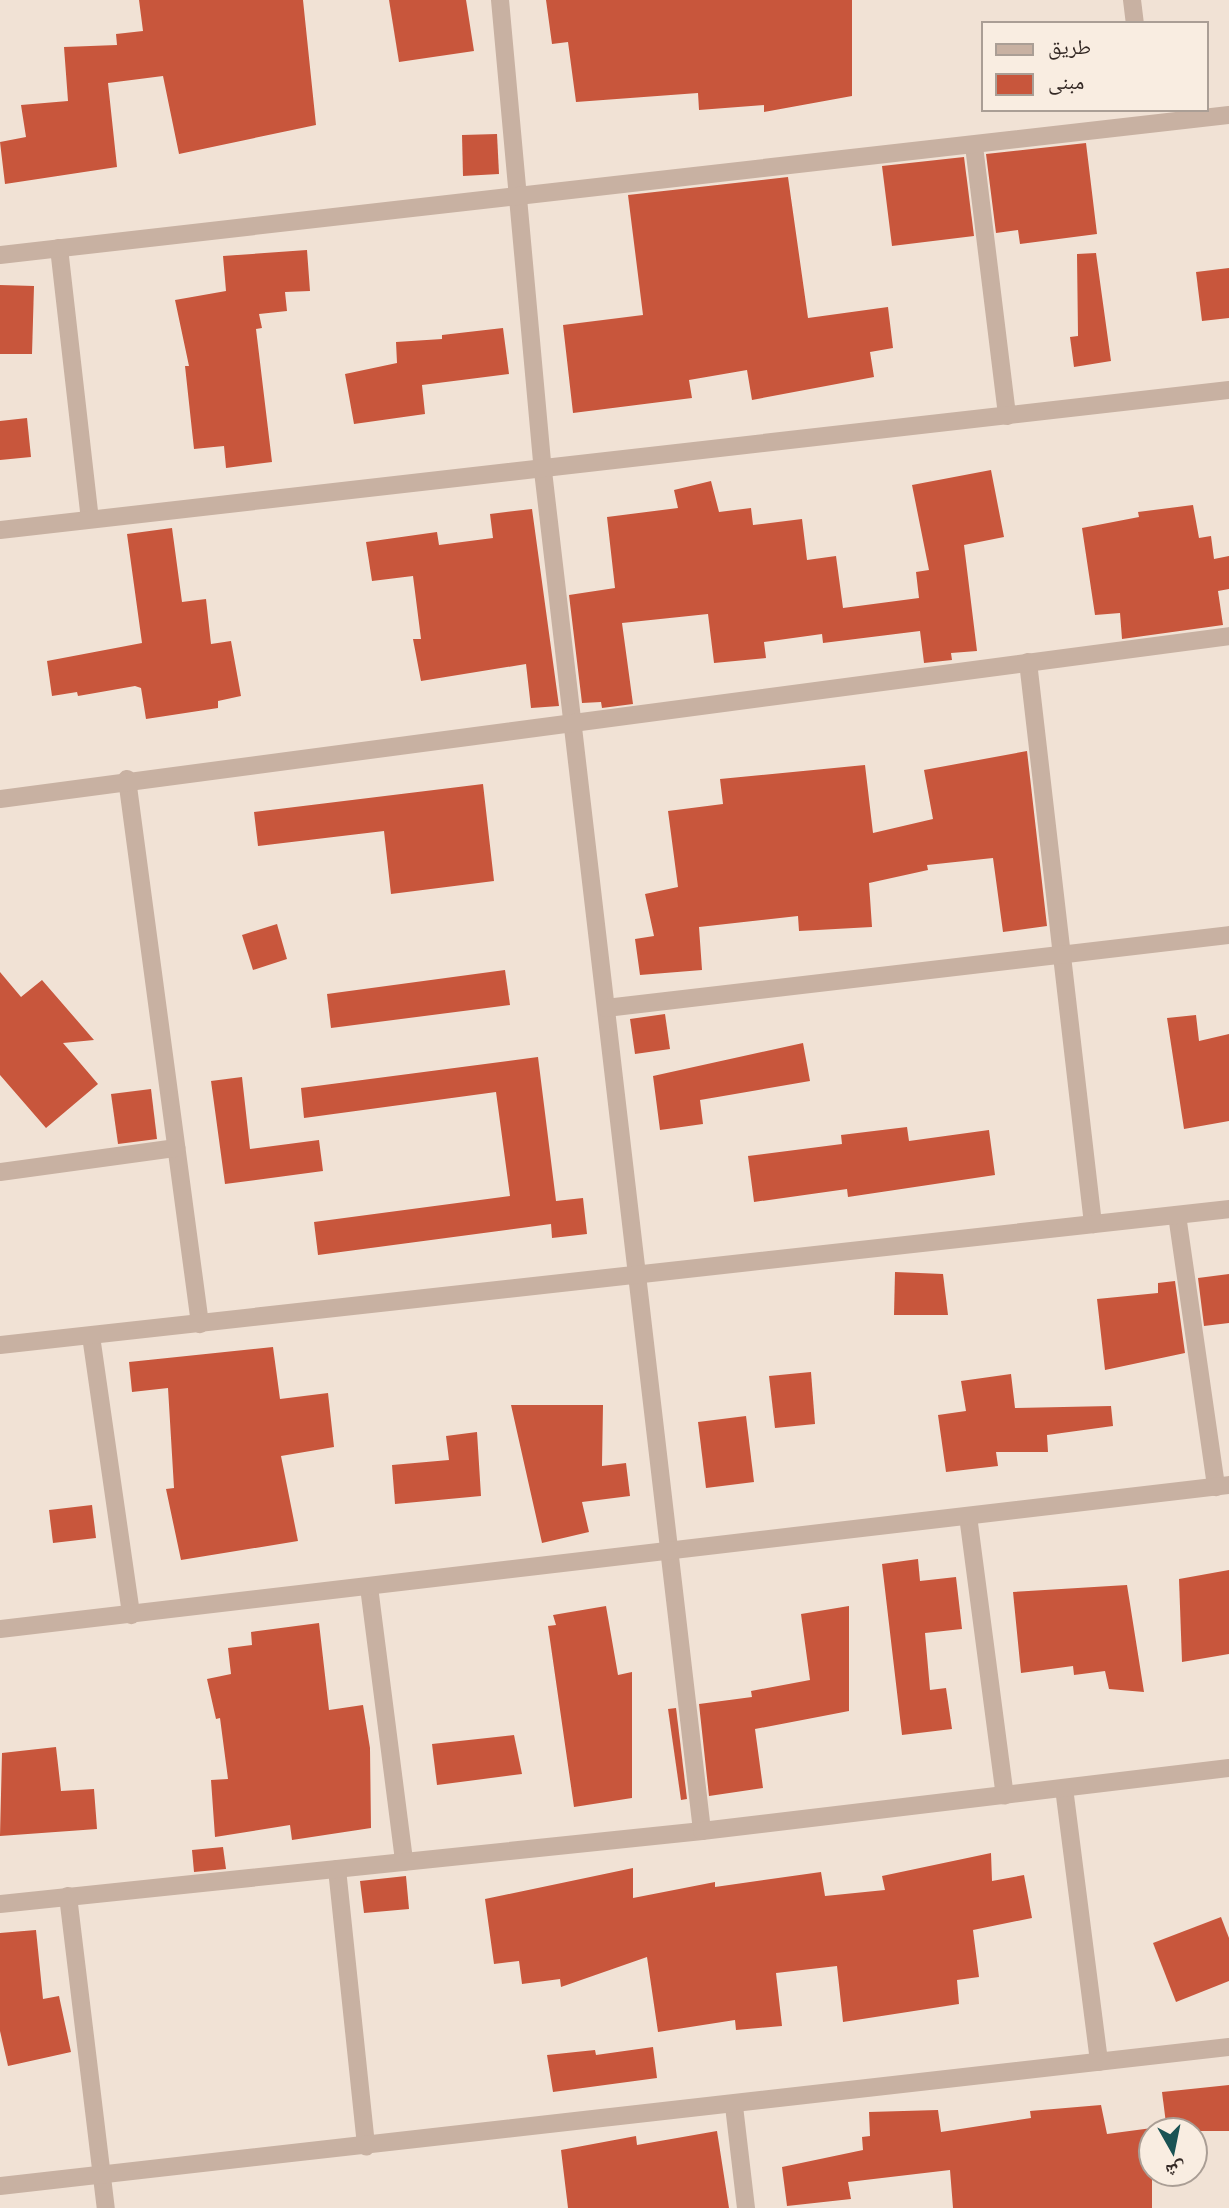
<!DOCTYPE html>
<meta charset="utf-8">
<style>
body{margin:0}
#map{position:relative;width:1229px;height:2208px;overflow:hidden;background:#f1e2d5;font-family:"Exo 2","Noto Naskh Arabic",sans-serif}
div>[style]{position:absolute}
[style*='--x']{left:calc(var(--x)*1px);top:calc(var(--y)*1px);width:calc(var(--w)*1px);rotate:calc(var(--a)*1deg)}
.building>*{inset:0;background:#c8563c}
.minor>*{height:18px;margin:-9px;padding:0 9px;transform-origin:9px;border-radius:9px;background:#c8b1a2}
span{translate:-50% -50%;white-space:nowrap;text-align:center;line-height:1.15;-webkit-text-stroke:5px #f9ede1;paint-order:stroke}
.legend{position:absolute;left:981px;top:21px;width:228px;height:91px;box-sizing:border-box;background:#f9ede1;border:2px solid #aa9e95;margin:0;padding:9px 12px;list-style:none;font-size:21px;color:#332824}
.legend li{display:flex;align-items:center;gap:14px;height:35px}
.legend b{width:35px;border:2px solid #aa9e95}
.north{position:absolute;left:1138px;top:2117px;width:70px;height:70px;box-sizing:border-box;background:#f9ede1;border:2px solid #aa9e95;border-radius:50%;rotate:171deg;font-size:19px;font-weight:700;line-height:28px;text-align:center;color:#332824}
.north::after{content:'';display:block;margin:auto;width:24px;height:32px;background:#1a5354;clip-path:polygon(50% 0,100% 100%,50% 72%,0 100%)}
</style>
<div id="map">
<div class="building">
<i style="clip-path:polygon(139px 0,303px 0,316px 125px,179px 154px,163px 76px,108px 83px,117px 167px,5px 184px,0 142px,26px 137px,21px 105px,68px 101px,64px 47px,117px 45px,116px 34px,143px 31px)"></i>
<i style="clip-path:polygon(389px 0,466px 0,474px 51px,399px 62px)"></i>
<i style="clip-path:polygon(546px 0,852px 0,852px 96px,764px 112px,764px 105px,699px 110px,698px 93px,576px 102px,568px 42px,552px 44px)"></i>
<i style="clip-path:polygon(497px 134px,499px 174px,463px 176px,462px 135px)"></i>
<i style="clip-path:polygon(1086px 143px,1097px 234px,1020px 244px,1018px 230px,996px 233px,986px 154px)"></i>
<i style="clip-path:polygon(964px 157px,974px 236px,892px 246px,882px 166px)"></i>
<i style="clip-path:polygon(788px 177px,808px 318px,888px 307px,893px 348px,870px 352px,874px 377px,752px 400px,747px 370px,689px 380px,692px 398px,573px 413px,563px 325px,643px 315px,628px 195px)"></i>
<i style="clip-path:polygon(307px 250px,310px 291px,285px 292px,287px 311px,259px 314px,262px 328px,256px 329px,272px 462px,226px 468px,224px 446px,194px 449px,185px 366px,189px 366px,175px 300px,226px 291px,223px 256px)"></i>
<i style="clip-path:polygon(1096px 253px,1111px 361px,1074px 367px,1070px 337px,1078px 336px,1077px 254px)"></i>
<i style="clip-path:polygon(1229px 268px,1229px 318px,1202px 321px,1196px 272px)"></i>
<i style="clip-path:polygon(0 285px,34px 286px,32px 354px,0 354px)"></i>
<i style="clip-path:polygon(503px 328px,509px 374px,422px 385px,425px 414px,354px 424px,345px 374px,397px 363px,396px 342px,442px 339px,442px 335px)"></i>
<i style="clip-path:polygon(27px 418px,31px 457px,0 460px,0 421px)"></i>
<i style="clip-path:polygon(991px 470px,1004px 537px,964px 545px,977px 651px,951px 653px,952px 660px,924px 663px,920px 631px,823px 643px,822px 634px,764px 642px,766px 658px,714px 663px,708px 614px,622px 623px,633px 704px,602px 708px,601px 702px,582px 703px,569px 595px,615px 588px,607px 517px,678px 508px,674px 490px,711px 481px,719px 512px,751px 508px,753px 525px,802px 519px,807px 560px,836px 556px,843px 608px,919px 598px,916px 572px,929px 570px,912px 485px)"></i>
<i style="clip-path:polygon(1193px 505px,1199px 538px,1211px 536px,1214px 559px,1229px 556px,1229px 589px,1218px 591px,1223px 625px,1122px 639px,1120px 613px,1095px 615px,1082px 528px,1139px 517px,1138px 512px)"></i>
<i style="clip-path:polygon(532px 509px,559px 706px,531px 708px,526px 664px,421px 681px,413px 639px,421px 639px,413px 576px,372px 581px,366px 542px,437px 532px,439px 545px,493px 538px,490px 514px)"></i>
<i style="clip-path:polygon(172px 528px,182px 602px,206px 599px,211px 644px,231px 641px,241px 696px,218px 701px,218px 708px,146px 719px,141px 688px,135px 686px,78px 696px,77px 692px,52px 696px,47px 661px,142px 643px,127px 534px)"></i>
<i style="clip-path:polygon(1027px 751px,1047px 926px,1003px 932px,993px 858px,927px 865px,928px 870px,869px 883px,872px 927px,799px 931px,798px 916px,699px 927px,702px 970px,640px 975px,635px 939px,654px 936px,645px 894px,678px 887px,668px 811px,723px 804px,720px 779px,865px 765px,873px 833px,933px 819px,924px 770px)"></i>
<i style="clip-path:polygon(483px 784px,494px 881px,391px 894px,384px 831px,258px 846px,254px 812px)"></i>
<i style="clip-path:polygon(277px 924px,287px 959px,253px 970px,242px 935px)"></i>
<i style="clip-path:polygon(505px 970px,510px 1005px,331px 1028px,327px 994px)"></i>
<i style="clip-path:polygon(0 972px,21px 997px,42px 980px,94px 1040px,63px 1043px,98px 1084px,46px 1128px,0 1075px)"></i>
<i style="clip-path:polygon(665px 1014px,670px 1049px,635px 1054px,630px 1019px)"></i>
<i style="clip-path:polygon(1196px 1015px,1199px 1041px,1229px 1034px,1229px 1121px,1184px 1129px,1167px 1018px)"></i>
<i style="clip-path:polygon(803px 1043px,810px 1081px,700px 1100px,703px 1124px,660px 1130px,653px 1076px)"></i>
<i style="clip-path:polygon(538px 1057px,556px 1201px,583px 1198px,587px 1234px,552px 1238px,551px 1224px,318px 1255px,314px 1222px,510px 1196px,496px 1092px,304px 1118px,301px 1088px)"></i>
<i style="clip-path:polygon(242px 1077px,250px 1149px,319px 1140px,323px 1171px,225px 1184px,211px 1081px)"></i>
<i style="clip-path:polygon(151px 1089px,157px 1139px,118px 1144px,111px 1094px)"></i>
<i style="clip-path:polygon(907px 1127px,909px 1141px,989px 1130px,995px 1175px,848px 1197px,847px 1189px,754px 1202px,748px 1156px,842px 1144px,841px 1135px)"></i>
<i style="clip-path:polygon(895px 1272px,943px 1274px,948px 1315px,894px 1315px)"></i>
<i style="clip-path:polygon(1229px 1274px,1229px 1323px,1204px 1326px,1198px 1278px)"></i>
<i style="clip-path:polygon(1175px 1281px,1185px 1353px,1105px 1370px,1097px 1299px,1158px 1293px,1158px 1283px)"></i>
<i style="clip-path:polygon(273px 1347px,280px 1399px,328px 1393px,334px 1447px,281px 1456px,298px 1541px,181px 1560px,166px 1489px,174px 1488px,168px 1388px,132px 1392px,129px 1362px)"></i>
<i style="clip-path:polygon(811px 1372px,815px 1424px,775px 1428px,769px 1376px)"></i>
<i style="clip-path:polygon(1011px 1374px,1015px 1408px,1111px 1406px,1113px 1426px,1047px 1435px,1048px 1452px,996px 1452px,998px 1466px,946px 1472px,938px 1415px,966px 1411px,961px 1381px)"></i>
<i style="clip-path:polygon(511px 1405px,603px 1405px,602px 1466px,626px 1463px,630px 1496px,582px 1502px,589px 1532px,542px 1543px)"></i>
<i style="clip-path:polygon(746px 1416px,754px 1482px,706px 1488px,698px 1422px)"></i>
<i style="clip-path:polygon(477px 1432px,481px 1496px,395px 1504px,392px 1465px,449px 1460px,446px 1436px)"></i>
<i style="clip-path:polygon(92px 1505px,96px 1538px,53px 1543px,49px 1510px)"></i>
<i style="clip-path:polygon(918px 1559px,920px 1581px,956px 1577px,962px 1629px,925px 1633px,930px 1690px,946px 1688px,952px 1729px,902px 1735px,882px 1564px)"></i>
<i style="clip-path:polygon(1229px 1570px,1229px 1654px,1182px 1662px,1179px 1579px)"></i>
<i style="clip-path:polygon(1127px 1585px,1144px 1692px,1109px 1689px,1105px 1671px,1074px 1675px,1073px 1666px,1021px 1673px,1013px 1592px)"></i>
<i style="clip-path:polygon(606px 1606px,618px 1675px,632px 1672px,632px 1798px,574px 1807px,548px 1626px,556px 1625px,553px 1615px)"></i>
<i style="clip-path:polygon(849px 1606px,849px 1711px,755px 1729px,763px 1788px,709px 1796px,699px 1704px,752px 1697px,751px 1691px,810px 1680px,801px 1614px)"></i>
<i style="clip-path:polygon(319px 1623px,329px 1710px,363px 1705px,370px 1748px,371px 1828px,292px 1840px,290px 1825px,215px 1837px,211px 1780px,228px 1779px,220px 1718px,216px 1719px,207px 1679px,231px 1674px,228px 1648px,252px 1645px,251px 1632px)"></i>
<i style="clip-path:polygon(676px 1708px,687px 1799px,681px 1800px,668px 1709px)"></i>
<i style="clip-path:polygon(514px 1735px,522px 1774px,437px 1785px,432px 1744px)"></i>
<i style="clip-path:polygon(56px 1747px,61px 1791px,94px 1789px,97px 1829px,0 1836px,2px 1753px)"></i>
<i style="clip-path:polygon(223px 1847px,226px 1869px,194px 1872px,192px 1850px)"></i>
<i style="clip-path:polygon(991px 1853px,992px 1881px,1024px 1875px,1032px 1918px,973px 1930px,979px 1977px,957px 1980px,959px 2004px,843px 2022px,837px 1966px,776px 1973px,782px 2026px,736px 2030px,735px 2020px,658px 2032px,647px 1957px,561px 1987px,560px 1979px,522px 1984px,519px 1961px,494px 1964px,485px 1899px,633px 1868px,633px 1898px,715px 1882px,715px 1887px,821px 1872px,825px 1896px,885px 1890px,882px 1876px)"></i>
<i style="clip-path:polygon(406px 1876px,409px 1909px,364px 1913px,360px 1881px)"></i>
<i style="clip-path:polygon(1221px 1917px,1229px 1938px,1229px 1981px,1176px 2002px,1153px 1943px)"></i>
<i style="clip-path:polygon(36px 1930px,43px 1999px,59px 1996px,71px 2052px,8px 2066px,0 2031px,0 1933px)"></i>
<i style="clip-path:polygon(653px 2047px,657px 2078px,553px 2092px,547px 2055px,595px 2050px,596px 2055px)"></i>
<i style="clip-path:polygon(1229px 2085px,1229px 2131px,1167px 2131px,1162px 2092px)"></i>
<i style="clip-path:polygon(1101px 2105px,1107px 2134px,1152px 2128px,1152px 2208px,953px 2208px,950px 2170px,848px 2182px,851px 2199px,787px 2206px,782px 2167px,863px 2150px,862px 2137px,870px 2136px,869px 2112px,938px 2110px,941px 2132px,1031px 2118px,1030px 2111px)"></i>
<i style="clip-path:polygon(717px 2131px,729px 2208px,568px 2208px,561px 2150px,636px 2136px,637px 2145px)"></i>
</div>
<div class="minor">
<i style="--x:500;--y:0;--w:473;--a:84.8"></i>
<i style="--x:543;--y:471;--w:1369;--a:83.33"></i>
<i style="--x:1132;--y:0;--w:23;--a:83"></i>
<i style="--x:974;--y:146;--w:272;--a:83"></i>
<i style="--x:59;--y:248;--w:272;--a:83.5"></i>
<i style="--x:0;--y:255;--w:1237;--a:-6.5"></i>
<i style="--x:0;--y:530;--w:1237;--a:-6.5"></i>
<i style="--x:1028;--y:662;--w:566;--a:83.4"></i>
<i style="--x:127;--y:779;--w:550;--a:82.37"></i>
<i style="--x:0;--y:799;--w:1240;--a:-7.55"></i>
<i style="--x:606;--y:1008;--w:627;--a:-6.68"></i>
<i style="--x:0;--y:1172;--w:178;--a:-7.8"></i>
<i style="--x:1177;--y:1215;--w:275;--a:81.8"></i>
<i style="--x:91;--y:1336;--w:282;--a:81.8"></i>
<i style="--x:0;--y:1345;--w:1237;--a:-6.31"></i>
<i style="--x:968;--y:1516;--w:282;--a:82.5"></i>
<i style="--x:369;--y:1587;--w:277;--a:82.7"></i>
<i style="--x:0;--y:1629;--w:1237;--a:-6.68"></i>
<i style="--x:1064;--y:1788;--w:276;--a:82.7"></i>
<i style="--x:337;--y:1869;--w:279;--a:84"></i>
<i style="--x:68;--y:1896;--w:314;--a:83.1"></i>
<i style="--x:0;--y:1904;--w:706;--a:-5.94"></i>
<i style="--x:702;--y:1831;--w:531;--a:-6.82"></i>
<i style="--x:734;--y:2106;--w:103;--a:83.3"></i>
<i style="--x:0;--y:2186;--w:1237;--a:-6.45"></i>
</div>
<ul class="legend">
<li><b style="height:9px;background:#c8b1a2"></b>طريق</li>
<li><b style="height:19px;background:#c8563c"></b>مبنى</li>
</ul>
<div class="north">ش</div>
</div>
